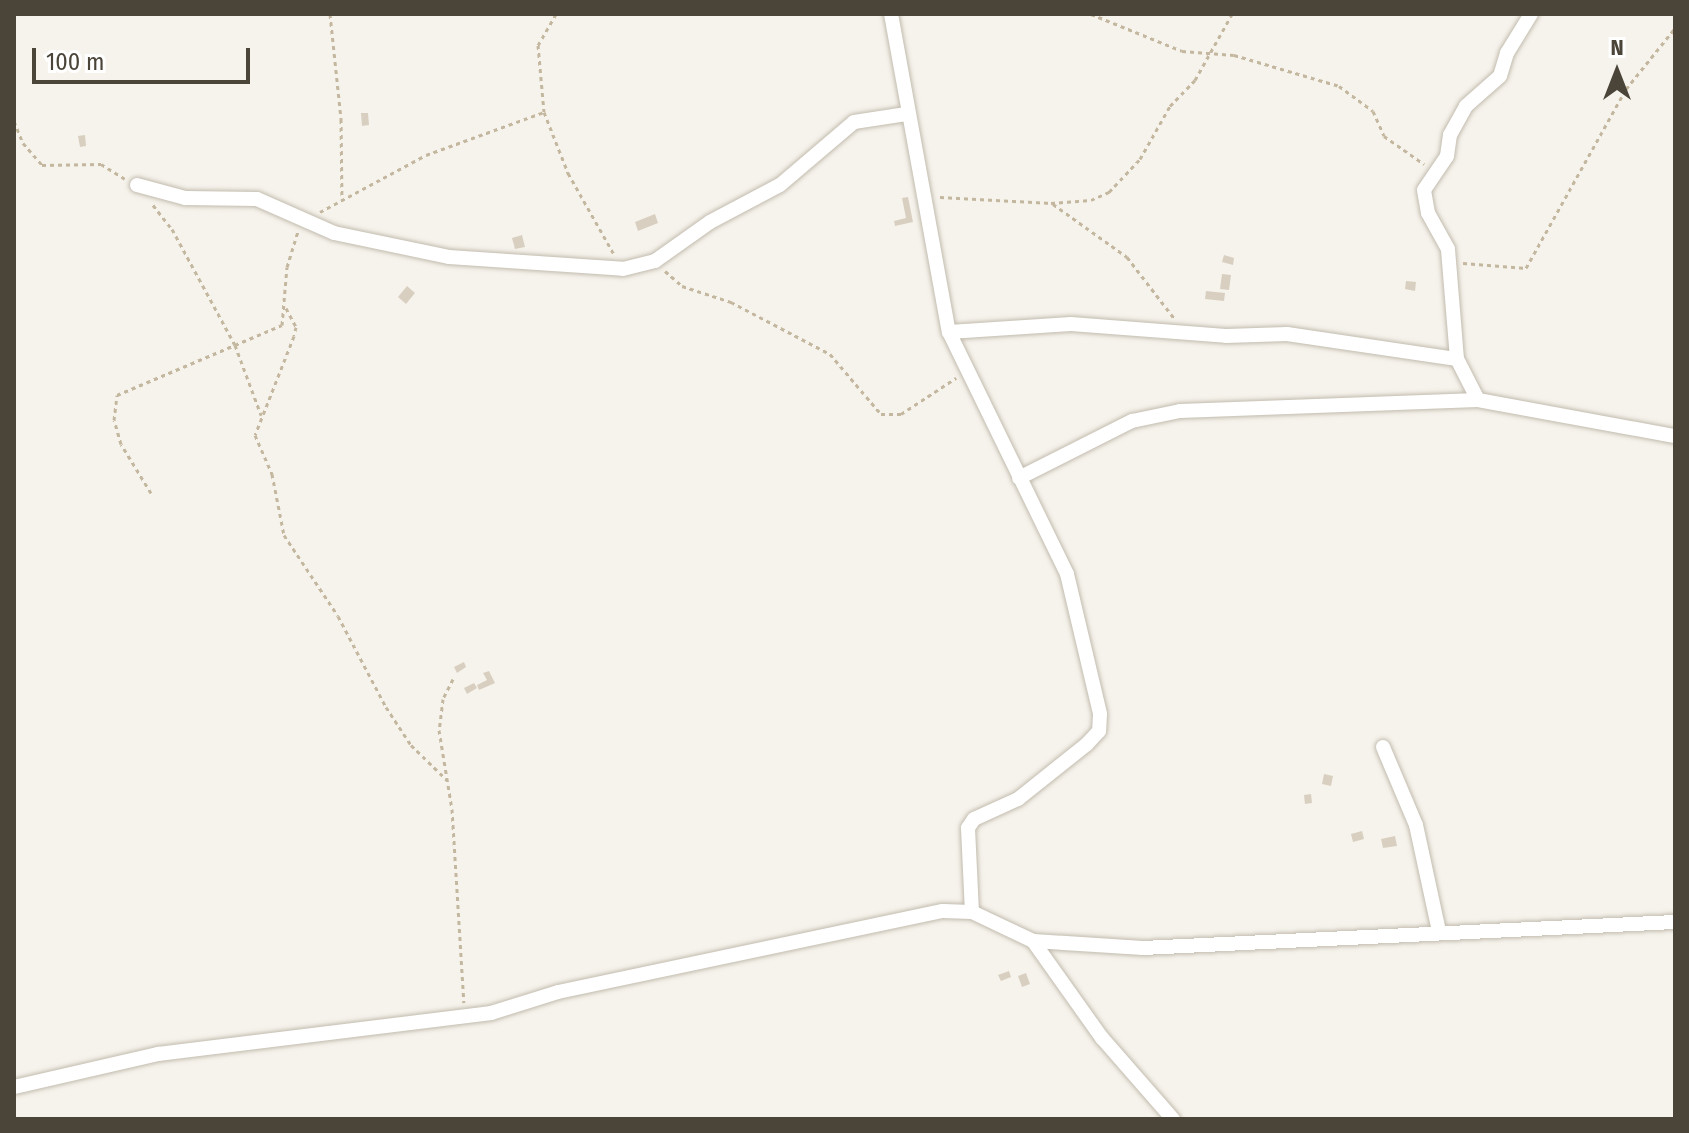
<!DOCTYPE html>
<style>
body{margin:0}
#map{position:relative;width:1689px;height:1133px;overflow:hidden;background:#f6f3ec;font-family:"Fira Sans Condensed",sans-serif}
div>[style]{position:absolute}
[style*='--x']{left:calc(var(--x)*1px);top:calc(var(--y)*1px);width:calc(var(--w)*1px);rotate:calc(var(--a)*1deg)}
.building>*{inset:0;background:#d8cfc1}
.path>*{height:3px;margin-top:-1.5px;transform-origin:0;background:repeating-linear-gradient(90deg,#c4b79f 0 4px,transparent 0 8px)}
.roads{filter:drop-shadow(0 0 2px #c2bbae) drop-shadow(0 0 2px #c2bbae)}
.street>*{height:14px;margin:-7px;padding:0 7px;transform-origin:7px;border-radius:7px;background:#fff}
span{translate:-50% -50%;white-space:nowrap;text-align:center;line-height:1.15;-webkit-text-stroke:6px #fff;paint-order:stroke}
.frame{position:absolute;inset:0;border:16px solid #4b4439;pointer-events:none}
.north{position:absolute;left:1577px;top:32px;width:80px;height:80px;-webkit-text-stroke:6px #fff;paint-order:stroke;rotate:0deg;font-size:22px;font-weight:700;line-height:32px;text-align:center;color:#4b4439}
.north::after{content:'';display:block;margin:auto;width:28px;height:36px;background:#4b4439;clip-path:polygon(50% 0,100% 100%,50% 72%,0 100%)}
.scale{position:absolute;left:32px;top:48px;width:218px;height:36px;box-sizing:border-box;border:4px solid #4b4439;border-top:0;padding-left:10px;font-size:24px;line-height:28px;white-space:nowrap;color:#4b4439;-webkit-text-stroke:6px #fff;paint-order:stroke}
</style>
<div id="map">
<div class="building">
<i style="clip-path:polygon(361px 113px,368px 113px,369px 125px,362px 126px)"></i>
<i style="clip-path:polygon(85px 135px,86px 146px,80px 147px,78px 136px)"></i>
<i style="clip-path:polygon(908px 197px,913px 222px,895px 226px,894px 221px,906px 218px,902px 198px)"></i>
<i style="clip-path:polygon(655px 214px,658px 223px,638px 231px,635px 222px)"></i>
<i style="clip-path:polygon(522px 235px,525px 247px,515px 249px,512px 238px)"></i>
<i style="clip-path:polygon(1224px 255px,1234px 258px,1233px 265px,1222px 262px)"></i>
<i style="clip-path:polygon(1222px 274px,1231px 275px,1229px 290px,1220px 289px)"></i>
<i style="clip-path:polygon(1406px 281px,1416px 282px,1415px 291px,1405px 289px)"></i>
<i style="clip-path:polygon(407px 286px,415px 293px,406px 304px,398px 297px)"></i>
<i style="clip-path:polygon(1206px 291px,1225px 293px,1224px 301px,1205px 299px)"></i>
<i style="clip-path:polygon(464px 662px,466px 667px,457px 673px,454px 667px)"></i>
<i style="clip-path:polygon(489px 671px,495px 683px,479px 690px,477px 685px,487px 680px,483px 673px)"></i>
<i style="clip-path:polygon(474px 683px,477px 688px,467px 694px,464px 688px)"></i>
<i style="clip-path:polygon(1324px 774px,1333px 776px,1331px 786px,1322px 784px)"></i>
<i style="clip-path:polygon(1311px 794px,1312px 803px,1305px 804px,1304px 795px)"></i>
<i style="clip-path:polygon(1362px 831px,1364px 839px,1353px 842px,1351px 834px)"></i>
<i style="clip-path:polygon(1395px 836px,1397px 846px,1383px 848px,1381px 839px)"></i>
<i style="clip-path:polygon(1009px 971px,1011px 977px,1001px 981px,998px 975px)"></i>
<i style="clip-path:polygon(1026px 973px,1030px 984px,1022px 987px,1018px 976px)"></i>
</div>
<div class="path">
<i style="--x:330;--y:14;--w:106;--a:84"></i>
<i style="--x:341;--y:119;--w:81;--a:89.3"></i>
<i style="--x:556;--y:14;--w:36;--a:120"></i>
<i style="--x:538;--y:45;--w:67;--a:84.9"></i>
<i style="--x:544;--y:112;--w:66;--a:68.5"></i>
<i style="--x:568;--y:173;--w:95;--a:60.5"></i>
<i style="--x:1091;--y:14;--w:98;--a:22.1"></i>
<i style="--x:1182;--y:51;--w:52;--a:4.4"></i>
<i style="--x:1234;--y:55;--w:109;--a:16.4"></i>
<i style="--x:1339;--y:86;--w:42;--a:36.3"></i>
<i style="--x:1373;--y:111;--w:27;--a:66"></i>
<i style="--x:1384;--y:136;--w:49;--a:35"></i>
<i style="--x:14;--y:121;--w:24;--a:68"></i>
<i style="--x:23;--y:143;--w:29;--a:49"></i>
<i style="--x:42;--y:165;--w:59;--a:-1"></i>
<i style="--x:101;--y:164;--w:28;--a:32"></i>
<i style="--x:940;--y:197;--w:111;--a:3.1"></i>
<i style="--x:1051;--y:203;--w:40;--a:-4.3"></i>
<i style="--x:1091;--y:200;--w:20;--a:-24"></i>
<i style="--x:1109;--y:192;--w:45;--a:-46.8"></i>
<i style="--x:1140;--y:159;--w:61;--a:-60.5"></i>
<i style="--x:1170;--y:106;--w:36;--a:-46"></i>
<i style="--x:1195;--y:80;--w:76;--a:-60.7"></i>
<i style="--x:1053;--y:204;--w:91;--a:35.6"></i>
<i style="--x:1127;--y:257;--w:77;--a:52.4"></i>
<i style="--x:153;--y:205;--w:31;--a:52"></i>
<i style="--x:172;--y:229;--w:132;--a:61.5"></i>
<i style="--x:235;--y:345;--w:75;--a:69.6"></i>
<i style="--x:320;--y:212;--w:120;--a:-28.3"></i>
<i style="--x:426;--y:155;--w:126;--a:-20"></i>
<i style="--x:1463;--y:263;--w:63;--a:4.5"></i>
<i style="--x:1526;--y:268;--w:205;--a:-60.8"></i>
<i style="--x:1626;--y:89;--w:78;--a:-51.2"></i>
<i style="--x:665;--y:271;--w:23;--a:41"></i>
<i style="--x:682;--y:286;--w:52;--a:18.1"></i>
<i style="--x:731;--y:302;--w:112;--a:27.7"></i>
<i style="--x:830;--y:354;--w:79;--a:49.6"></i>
<i style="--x:881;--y:414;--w:20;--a:0"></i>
<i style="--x:901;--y:414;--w:66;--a:-33.2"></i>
<i style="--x:286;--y:308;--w:21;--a:62"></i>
<i style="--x:296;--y:327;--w:9;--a:103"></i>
<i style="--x:294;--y:336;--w:106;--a:111.5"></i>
<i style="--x:255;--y:435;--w:43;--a:66.4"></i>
<i style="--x:272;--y:474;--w:62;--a:78.9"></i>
<i style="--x:284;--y:535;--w:97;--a:56.3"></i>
<i style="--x:338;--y:616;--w:103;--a:62.2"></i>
<i style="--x:386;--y:707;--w:45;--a:56.7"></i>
<i style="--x:411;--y:745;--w:50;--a:44.2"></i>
<i style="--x:151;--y:493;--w:57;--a:-121.5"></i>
<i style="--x:121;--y:444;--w:25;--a:-106"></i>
<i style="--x:114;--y:420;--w:25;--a:-83"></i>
<i style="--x:117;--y:395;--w:179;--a:-23"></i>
<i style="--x:282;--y:325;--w:58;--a:-85.1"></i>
<i style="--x:287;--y:267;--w:37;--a:-73"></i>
<i style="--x:453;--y:679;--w:22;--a:117"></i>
<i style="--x:443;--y:699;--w:31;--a:97"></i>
<i style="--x:439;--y:730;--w:80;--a:80.7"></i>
<i style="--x:452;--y:809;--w:194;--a:86.5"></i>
</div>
<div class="roads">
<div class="street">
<i style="--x:891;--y:14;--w:323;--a:79.7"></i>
<i style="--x:949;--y:332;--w:269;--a:64"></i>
<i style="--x:1067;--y:574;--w:144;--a:76.7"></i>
<i style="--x:1100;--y:714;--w:17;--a:93"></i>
<i style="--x:1099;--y:731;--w:18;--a:133"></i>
<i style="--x:1087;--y:744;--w:88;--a:141.4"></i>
<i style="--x:1018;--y:799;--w:48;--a:155.6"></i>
<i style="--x:974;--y:819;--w:11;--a:124"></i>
<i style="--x:968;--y:828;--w:84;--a:87.3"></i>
<i style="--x:137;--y:185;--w:50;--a:15.2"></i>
<i style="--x:185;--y:198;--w:72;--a:0.8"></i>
<i style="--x:257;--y:199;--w:84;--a:23.8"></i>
<i style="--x:334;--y:233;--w:117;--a:11.8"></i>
<i style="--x:449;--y:257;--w:174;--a:3.9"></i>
<i style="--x:623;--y:269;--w:33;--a:-14"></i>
<i style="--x:655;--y:261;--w:67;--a:-35.3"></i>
<i style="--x:710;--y:222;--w:79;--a:-27.9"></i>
<i style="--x:780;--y:185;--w:97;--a:-40.4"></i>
<i style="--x:854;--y:122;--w:53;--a:-8.7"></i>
<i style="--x:949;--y:332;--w:122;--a:-3.8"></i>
<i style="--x:1071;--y:324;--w:155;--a:4.4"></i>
<i style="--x:1226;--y:336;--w:61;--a:-1.9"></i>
<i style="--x:1287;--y:334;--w:172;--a:8.4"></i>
<i style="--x:1478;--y:400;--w:46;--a:-117.1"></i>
<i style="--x:1457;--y:359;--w:110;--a:-94.7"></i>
<i style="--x:1448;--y:249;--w:41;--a:-119.1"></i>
<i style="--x:1428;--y:213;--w:23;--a:-100"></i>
<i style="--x:1424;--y:190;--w:41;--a:-55.9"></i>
<i style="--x:1447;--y:156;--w:21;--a:-82"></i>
<i style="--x:1450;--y:135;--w:33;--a:-61"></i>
<i style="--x:1466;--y:106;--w:45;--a:-41.4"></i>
<i style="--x:1500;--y:76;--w:24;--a:-73"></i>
<i style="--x:1507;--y:53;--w:46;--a:-58.4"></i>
<i style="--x:1019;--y:478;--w:127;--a:-26.8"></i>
<i style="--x:1132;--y:421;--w:49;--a:-11.8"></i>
<i style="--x:1180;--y:411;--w:298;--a:-2.1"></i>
<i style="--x:1478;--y:400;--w:200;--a:10.4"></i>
<i style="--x:1383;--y:747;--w:85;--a:67.1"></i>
<i style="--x:1416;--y:825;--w:108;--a:77.8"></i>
<i style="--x:1033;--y:941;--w:119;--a:54.6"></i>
<i style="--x:1102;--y:1038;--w:108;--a:48.8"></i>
<i style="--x:14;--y:1087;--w:148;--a:-12.9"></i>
<i style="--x:158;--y:1054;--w:336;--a:-7"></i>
<i style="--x:491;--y:1013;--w:70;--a:-17.4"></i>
<i style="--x:558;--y:992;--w:393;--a:-11.9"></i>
<i style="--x:943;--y:911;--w:29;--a:2"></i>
<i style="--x:972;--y:912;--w:68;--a:25.4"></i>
<i style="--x:1033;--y:941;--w:110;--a:3.6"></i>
<i style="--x:1143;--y:948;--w:533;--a:-2.8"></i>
</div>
</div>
<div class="frame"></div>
<div class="north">N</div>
<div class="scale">100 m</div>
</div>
